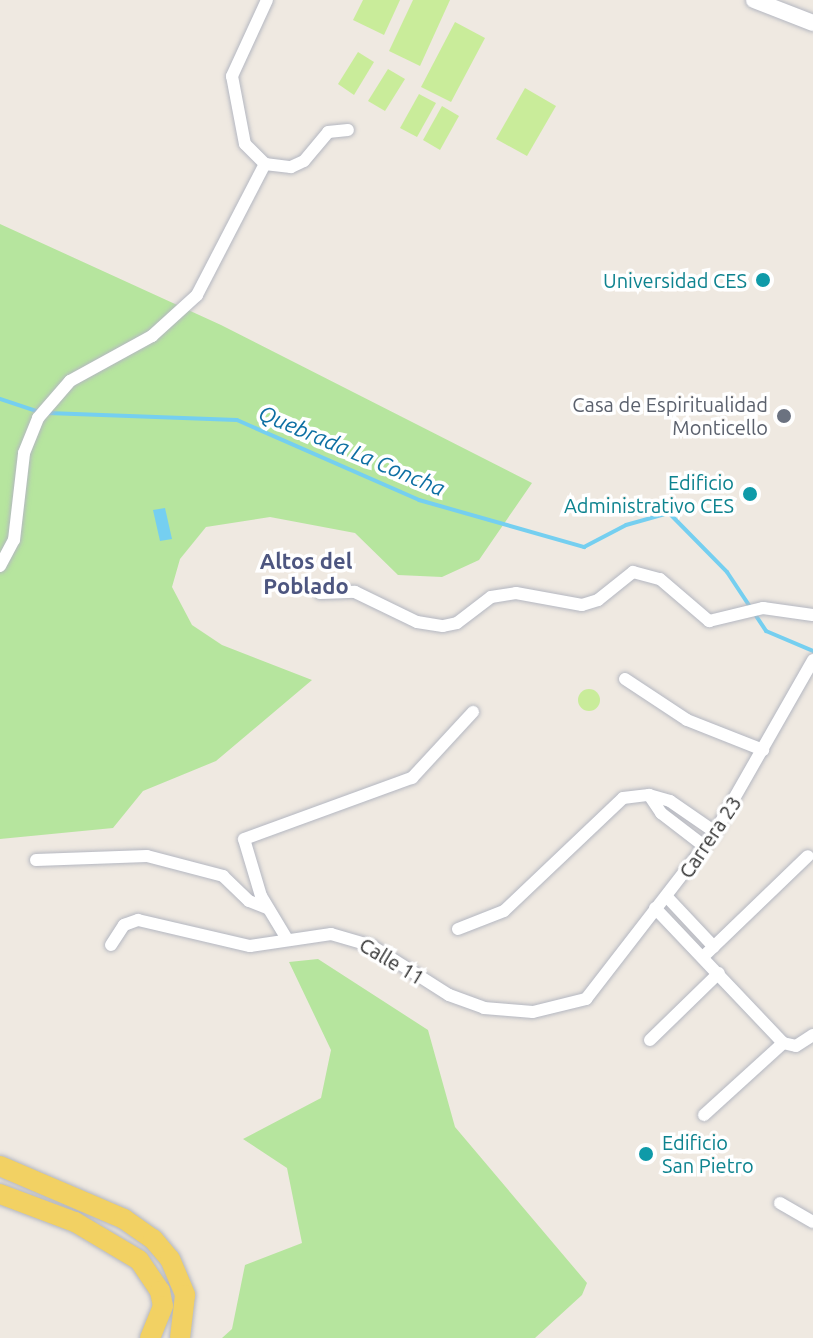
<!DOCTYPE html>
<style>
body{margin:0}
#map{position:relative;width:813px;height:1338px;overflow:hidden;background:#efe9e1;font-family:Ubuntu,sans-serif}
div>[style]{position:absolute}
[style*='--x']{left:calc(var(--x)*1px);top:calc(var(--y)*1px);width:calc(var(--w)*1px);rotate:calc(var(--a)*1deg)}
.green>*{inset:0;background:#b6e59e}
.pitch>*{inset:0;background:#c9ec9a}
.round{border-radius:50%}
.water>*{inset:0;background:#75cff0}
.stream>*{height:4px;margin:-2px;padding:0 2px;transform-origin:2px;border-radius:2px;background:#75cff0}
.roads{filter:drop-shadow(0 0 2px #b4b7c1) drop-shadow(0 0 2px #b4b7c1)}
.minor>*{height:12px;margin:-6px;padding:0 6px;transform-origin:6px;border-radius:6px;background:#fff}
.tertiary>*{height:16px;margin:-8px;padding:0 8px;transform-origin:8px;border-radius:8px;background:#fff}
.primary>*{height:20px;margin:-10px;padding:0 10px;transform-origin:10px;border-radius:10px;background:#f2d163}
.dots>*{width:22px;height:22px;translate:-50% -50%;box-sizing:border-box;border:4px solid #fff;border-radius:50%}
span{translate:-50% -50%;white-space:nowrap;text-align:center;line-height:1.15;-webkit-text-stroke:7px #fff;paint-order:stroke}
.culture-label{font-size:20px;color:#0d838f}
.right{translate:-100% -50%;text-align:right}
.left{translate:0 -50%;text-align:left}
.worship-label{font-size:20px;color:#5b616d}
.street-label{font-size:20px;color:#2e2e2e}
.water-label{font-size:22px;color:#0d6fa3;font-style:italic}
.neighbourhood-label{font-size:22px;color:#4d5680;font-weight:700}
</style>
<div id="map">
<div class="green">
<i style="clip-path:polygon(0 224px,221px 325px,532px 483px,479px 560px,442px 577px,398px 575px,355px 533px,270px 517px,206px 527px,180px 559px,172px 587px,192px 625px,222px 645px,312px 680px,216px 761px,143px 791px,113px 828px,0 839px)"></i>
<i style="clip-path:polygon(318px 959px,428px 1030px,455px 1127px,587px 1283px,582px 1295px,535px 1338px,222px 1338px,232px 1329px,245px 1265px,302px 1243px,287px 1168px,243px 1139px,321px 1098px,331px 1050px,289px 962px)"></i>
</div>
<div class="pitch">
<i style="clip-path:polygon(363px 0,400px 0,384px 35px,353px 20px)"></i>
<i style="clip-path:polygon(413px 0,450px 0,420px 66px,389px 51px)"></i>
<i style="clip-path:polygon(455px 22px,485px 38px,451px 102px,421px 87px)"></i>
<i style="clip-path:polygon(358px 52px,374px 62px,354px 95px,338px 84px)"></i>
<i style="clip-path:polygon(388px 69px,405px 79px,385px 111px,368px 101px)"></i>
<i style="clip-path:polygon(525px 88px,556px 106px,527px 156px,496px 139px)"></i>
<i style="clip-path:polygon(419px 94px,436px 103px,417px 137px,400px 128px)"></i>
<i style="clip-path:polygon(442px 106px,459px 116px,440px 150px,423px 140px)"></i>
<i class="round" style="left:578px;top:689px;width:22px;height:22px"></i>
</div>
<div class="water">
<i style="clip-path:polygon(165px 508px,172px 539px,160px 541px,153px 510px)"></i>
</div>
<div class="stream">
<i style="--x:0;--y:399;--w:41;--a:18.4"></i>
<i style="--x:48;--y:413;--w:189;--a:2.1"></i>
<i style="--x:237;--y:420;--w:199;--a:23.7"></i>
<i style="--x:419;--y:500;--w:172;--a:15.9"></i>
<i style="--x:584;--y:547;--w:47;--a:-27.6"></i>
<i style="--x:626;--y:525;--w:45;--a:-15.6"></i>
<i style="--x:669;--y:513;--w:83;--a:45.5"></i>
<i style="--x:727;--y:572;--w:71;--a:56.5"></i>
<i style="--x:766;--y:631;--w:51;--a:23.1"></i>
</div>
<div class="roads">
<div class="minor">
<i style="--x:267;--y:0;--w:84;--a:114.7"></i>
<i style="--x:232;--y:76;--w:69;--a:79.2"></i>
<i style="--x:245;--y:144;--w:28;--a:45"></i>
<i style="--x:265;--y:164;--w:26;--a:7"></i>
<i style="--x:291;--y:167;--w:14;--a:-25"></i>
<i style="--x:304;--y:161;--w:38;--a:-50"></i>
<i style="--x:328;--y:132;--w:20;--a:-6"></i>
<i style="--x:0;--y:566;--w:30;--a:-62"></i>
<i style="--x:14;--y:540;--w:88;--a:-83.4"></i>
<i style="--x:24;--y:453;--w:38;--a:-68"></i>
<i style="--x:38;--y:418;--w:49;--a:-49.1"></i>
<i style="--x:70;--y:381;--w:94;--a:-28.8"></i>
<i style="--x:152;--y:336;--w:61;--a:-42.3"></i>
<i style="--x:197;--y:295;--w:148;--a:-62.6"></i>
<i style="--x:320;--y:593;--w:35;--a:-2"></i>
<i style="--x:355;--y:592;--w:69;--a:25.8"></i>
<i style="--x:417;--y:622;--w:26;--a:9"></i>
<i style="--x:443;--y:626;--w:14;--a:-12"></i>
<i style="--x:457;--y:623;--w:43;--a:-37.4"></i>
<i style="--x:491;--y:597;--w:25;--a:-9"></i>
<i style="--x:516;--y:593;--w:67;--a:10.3"></i>
<i style="--x:582;--y:605;--w:17;--a:-17"></i>
<i style="--x:598;--y:600;--w:45;--a:-38.7"></i>
<i style="--x:633;--y:572;--w:28;--a:15"></i>
<i style="--x:660;--y:579;--w:65;--a:40.6"></i>
<i style="--x:709;--y:621;--w:56;--a:-13.5"></i>
<i style="--x:763;--y:608;--w:50;--a:8"></i>
<i style="--x:625;--y:679;--w:74;--a:33.5"></i>
<i style="--x:687;--y:720;--w:82;--a:21.5"></i>
<i style="--x:649;--y:795;--w:22;--a:56"></i>
<i style="--x:661;--y:813;--w:54;--a:37.5"></i>
<i style="--x:36;--y:860;--w:111;--a:-2.1"></i>
<i style="--x:147;--y:856;--w:79;--a:14.7"></i>
<i style="--x:223;--y:876;--w:36;--a:44"></i>
<i style="--x:249;--y:901;--w:19;--a:21"></i>
<i style="--x:668;--y:898;--w:67;--a:46.8"></i>
<i style="--x:655;--y:908;--w:186;--a:46.5"></i>
<i style="--x:783;--y:1043;--w:13;--a:13"></i>
<i style="--x:796;--y:1046;--w:20;--a:-33"></i>
<i style="--x:458;--y:929;--w:49;--a:-21.4"></i>
<i style="--x:504;--y:911;--w:164;--a:-43.5"></i>
<i style="--x:623;--y:798;--w:26;--a:-7"></i>
<i style="--x:649;--y:795;--w:22;--a:16"></i>
<i style="--x:670;--y:801;--w:55;--a:34.6"></i>
<i style="--x:287;--y:939;--w:50;--a:-121.2"></i>
<i style="--x:261;--y:896;--w:59;--a:-106.6"></i>
<i style="--x:244;--y:839;--w:179;--a:-20"></i>
<i style="--x:412;--y:778;--w:90;--a:-47.3"></i>
<i style="--x:111;--y:945;--w:24;--a:-57"></i>
<i style="--x:124;--y:925;--w:15;--a:-20"></i>
<i style="--x:138;--y:920;--w:115;--a:13.1"></i>
<i style="--x:250;--y:946;--w:82;--a:-8.4"></i>
<i style="--x:331;--y:934;--w:43;--a:16.3"></i>
<i style="--x:372;--y:946;--w:91;--a:32.5"></i>
<i style="--x:449;--y:995;--w:37;--a:20"></i>
<i style="--x:484;--y:1008;--w:49;--a:4.7"></i>
<i style="--x:533;--y:1012;--w:55;--a:-13.8"></i>
<i style="--x:586;--y:999;--w:211;--a:-52.3"></i>
<i style="--x:715;--y:832;--w:198;--a:-60.3"></i>
<i style="--x:704;--y:956;--w:144;--a:-43.9"></i>
<i style="--x:650;--y:1040;--w:96;--a:-44.2"></i>
<i style="--x:704;--y:1115;--w:107;--a:-42.3"></i>
<i style="--x:780;--y:1203;--w:38;--a:30"></i>
</div>
<div class="tertiary">
<i style="--x:754;--y:0;--w:63;--a:21.3"></i>
</div>
<div class="primary">
<i style="--x:0;--y:1166;--w:135;--a:23.1"></i>
<i style="--x:124;--y:1219;--w:35;--a:35"></i>
<i style="--x:153;--y:1239;--w:26;--a:50"></i>
<i style="--x:170;--y:1259;--w:39;--a:67"></i>
<i style="--x:185;--y:1295;--w:43;--a:96.6"></i>
<i style="--x:0;--y:1194;--w:80;--a:20.5"></i>
<i style="--x:75;--y:1222;--w:74;--a:30.7"></i>
<i style="--x:139;--y:1260;--w:37;--a:56"></i>
<i style="--x:160;--y:1291;--w:15;--a:79"></i>
<i style="--x:163;--y:1306;--w:35;--a:112"></i>
</div>
</div>
<div class="dots">
<i style="left:763px;top:280px;background:#0f9aa8"></i>
<i style="left:784px;top:416px;background:#6b7280"></i>
<i style="left:750px;top:494px;background:#0f9aa8"></i>
<i style="left:646px;top:1154px;background:#0f9aa8"></i>
</div>
<div class="culture-label">
<span class="right" style="left:747px;top:280px">Universidad CES</span>
<span class="right" style="left:734px;top:494px">Edificio<br>Administrativo CES</span>
<span class="left" style="left:662px;top:1154px">Edificio<br>San Pietro</span>
</div>
<div class="worship-label">
<span class="right" style="left:768px;top:416px">Casa de Espiritualidad<br>Monticello</span>
</div>
<div class="street-label">
<span style="left:710px;top:837px;rotate:-56deg">Carrera 23</span>
<span style="left:392px;top:961px;rotate:31deg">Calle 11</span>
</div>
<div class="water-label">
<span style="left:352px;top:450px;rotate:23deg">Quebrada La Concha</span>
</div>
<div class="neighbourhood-label">
<span style="left:306px;top:573px">Altos del<br>Poblado</span>
</div>
</div>
